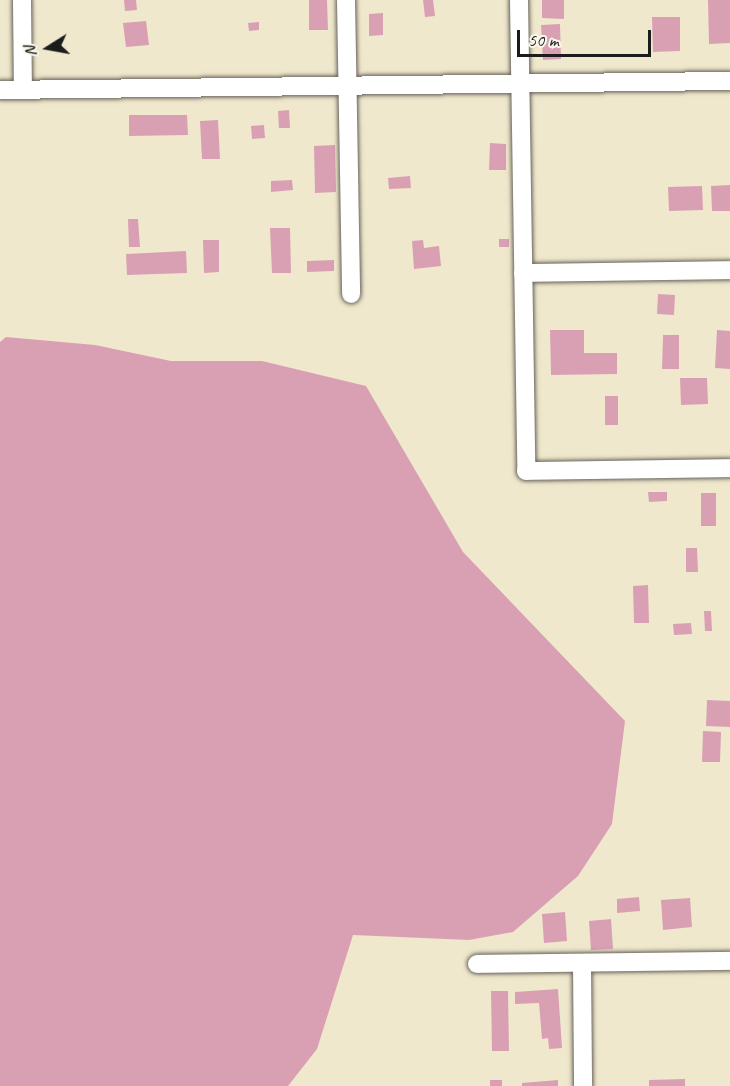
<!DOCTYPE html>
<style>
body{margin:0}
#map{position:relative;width:730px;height:1086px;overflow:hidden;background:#f0e8cd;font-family:Caveat,sans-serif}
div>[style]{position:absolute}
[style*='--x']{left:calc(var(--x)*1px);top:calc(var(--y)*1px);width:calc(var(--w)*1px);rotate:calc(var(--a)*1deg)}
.building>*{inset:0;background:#d9a0b4}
.roads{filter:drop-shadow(0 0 2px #66635a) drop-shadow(0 0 2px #66635a)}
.minor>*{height:18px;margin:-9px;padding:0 9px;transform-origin:9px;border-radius:9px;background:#fff}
span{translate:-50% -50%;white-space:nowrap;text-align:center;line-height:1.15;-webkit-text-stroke:5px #fbf7ec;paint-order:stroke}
.north{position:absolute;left:18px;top:18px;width:60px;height:60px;-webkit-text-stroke:4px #fbf7ec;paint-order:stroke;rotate:259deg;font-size:16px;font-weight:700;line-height:24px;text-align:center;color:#1c1c1c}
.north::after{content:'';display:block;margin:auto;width:21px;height:27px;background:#1c1c1c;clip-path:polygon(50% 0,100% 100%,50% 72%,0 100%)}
.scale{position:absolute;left:517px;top:30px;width:134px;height:27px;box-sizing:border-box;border:3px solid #1c1c1c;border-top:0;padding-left:8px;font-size:18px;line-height:21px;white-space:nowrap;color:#1c1c1c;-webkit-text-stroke:4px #fbf7ec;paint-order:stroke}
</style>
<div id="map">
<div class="building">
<i style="clip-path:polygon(124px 0,136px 0,137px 10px,125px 11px)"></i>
<i style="clip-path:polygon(309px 0,327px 0,328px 30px,309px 30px)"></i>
<i style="clip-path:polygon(423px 0,433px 0,435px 16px,425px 17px)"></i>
<i style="clip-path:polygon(542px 0,564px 0,564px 19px,542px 18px)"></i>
<i style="clip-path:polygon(708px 0,730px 0,730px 43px,709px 44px)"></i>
<i style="clip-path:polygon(383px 13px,383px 35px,369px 36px,369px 14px)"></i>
<i style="clip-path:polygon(652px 17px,680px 17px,680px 51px,653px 52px)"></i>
<i style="clip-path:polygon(146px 21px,149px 45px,126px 47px,123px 23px)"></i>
<i style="clip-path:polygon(259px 22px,259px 30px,249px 31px,248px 23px)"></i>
<i style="clip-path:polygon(560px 24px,561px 59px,543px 60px,541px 25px)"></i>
<i style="clip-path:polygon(289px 110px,290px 128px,279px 128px,278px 111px)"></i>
<i style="clip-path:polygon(129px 115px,187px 115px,188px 135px,129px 136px)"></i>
<i style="clip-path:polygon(218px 120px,220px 159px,202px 159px,200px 121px)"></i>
<i style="clip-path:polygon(264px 125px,265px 138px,252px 139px,251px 126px)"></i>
<i style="clip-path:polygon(490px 143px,506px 144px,506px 170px,489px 170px)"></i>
<i style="clip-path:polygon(335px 145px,336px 192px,315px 193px,314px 146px)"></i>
<i style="clip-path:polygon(410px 176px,411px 188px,389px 189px,388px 178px)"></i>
<i style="clip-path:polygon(292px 180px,293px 190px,271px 192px,271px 181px)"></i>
<i style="clip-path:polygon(730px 185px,730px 211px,712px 211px,711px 186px)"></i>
<i style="clip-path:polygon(702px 186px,703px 210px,669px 211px,668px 187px)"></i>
<i style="clip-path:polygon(128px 219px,138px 219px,140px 247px,129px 247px)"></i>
<i style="clip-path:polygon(270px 228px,290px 228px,291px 273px,272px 273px)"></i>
<i style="clip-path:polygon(499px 239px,509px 239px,509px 247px,499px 247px)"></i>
<i style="clip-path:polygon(203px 240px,219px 240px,219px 272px,204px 273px)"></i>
<i style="clip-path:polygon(423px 240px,424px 248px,439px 246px,441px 266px,414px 269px,412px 241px)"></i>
<i style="clip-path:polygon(186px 251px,187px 273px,127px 275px,126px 254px)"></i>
<i style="clip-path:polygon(334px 260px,334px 271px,307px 272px,307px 261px)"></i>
<i style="clip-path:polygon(658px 294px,675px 295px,674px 315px,657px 314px)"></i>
<i style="clip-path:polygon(550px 330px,584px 330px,584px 353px,617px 353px,617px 374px,551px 375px)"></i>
<i style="clip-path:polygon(717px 330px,730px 331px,730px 369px,715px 368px)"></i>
<i style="clip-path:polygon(663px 335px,679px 335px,679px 369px,662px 369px)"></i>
<i style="clip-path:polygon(6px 337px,95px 345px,171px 361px,262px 361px,366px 386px,463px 552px,625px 721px,612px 824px,578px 876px,513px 932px,469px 940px,353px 935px,317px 1049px,288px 1086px,0 1086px,0 342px)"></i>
<i style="clip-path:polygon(680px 378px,707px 378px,708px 404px,681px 405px)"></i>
<i style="clip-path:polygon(605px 396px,618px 396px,618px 425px,605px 425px)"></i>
<i style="clip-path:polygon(648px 492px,667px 492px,667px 501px,649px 502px)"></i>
<i style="clip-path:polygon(701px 493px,716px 493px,716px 526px,701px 526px)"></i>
<i style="clip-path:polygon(686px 548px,697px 548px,698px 572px,686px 572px)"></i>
<i style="clip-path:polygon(648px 585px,649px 623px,634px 623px,633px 586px)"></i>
<i style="clip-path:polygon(704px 611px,711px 611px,712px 631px,705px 631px)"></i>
<i style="clip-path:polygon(691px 623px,692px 634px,674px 635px,673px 624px)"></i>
<i style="clip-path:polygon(707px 700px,730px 701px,730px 727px,706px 726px)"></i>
<i style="clip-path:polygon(703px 731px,721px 732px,720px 762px,702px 762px)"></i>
<i style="clip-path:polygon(639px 897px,640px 911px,617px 913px,617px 899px)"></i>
<i style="clip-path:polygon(690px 898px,692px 927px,663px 930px,661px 900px)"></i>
<i style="clip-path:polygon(565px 912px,567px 941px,544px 943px,542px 914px)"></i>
<i style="clip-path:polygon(611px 919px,613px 949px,591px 950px,589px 921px)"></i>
<i style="clip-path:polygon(558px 989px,562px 1048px,549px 1049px,548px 1038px,542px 1039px,539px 1003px,515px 1004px,515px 992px)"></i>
<i style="clip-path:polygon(491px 991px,508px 991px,509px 1051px,492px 1051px)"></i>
<i style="clip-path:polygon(685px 1079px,685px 1086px,649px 1086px,649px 1080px)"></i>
<i style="clip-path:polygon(490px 1080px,502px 1080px,502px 1086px,490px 1086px)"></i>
<i style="clip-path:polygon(558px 1080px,558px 1086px,522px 1086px,522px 1083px)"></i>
</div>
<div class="roads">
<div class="minor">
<i style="--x:22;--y:0;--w:89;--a:89.4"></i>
<i style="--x:346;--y:0;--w:294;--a:89"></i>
<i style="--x:519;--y:0;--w:471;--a:89.1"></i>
<i style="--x:526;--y:471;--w:204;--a:-0.8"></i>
<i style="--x:0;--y:90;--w:730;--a:-0.71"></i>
<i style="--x:523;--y:273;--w:207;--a:-0.8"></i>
<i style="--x:582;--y:963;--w:123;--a:89.5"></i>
<i style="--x:477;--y:964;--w:253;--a:-0.7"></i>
</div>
</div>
<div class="north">N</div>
<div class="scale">50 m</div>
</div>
